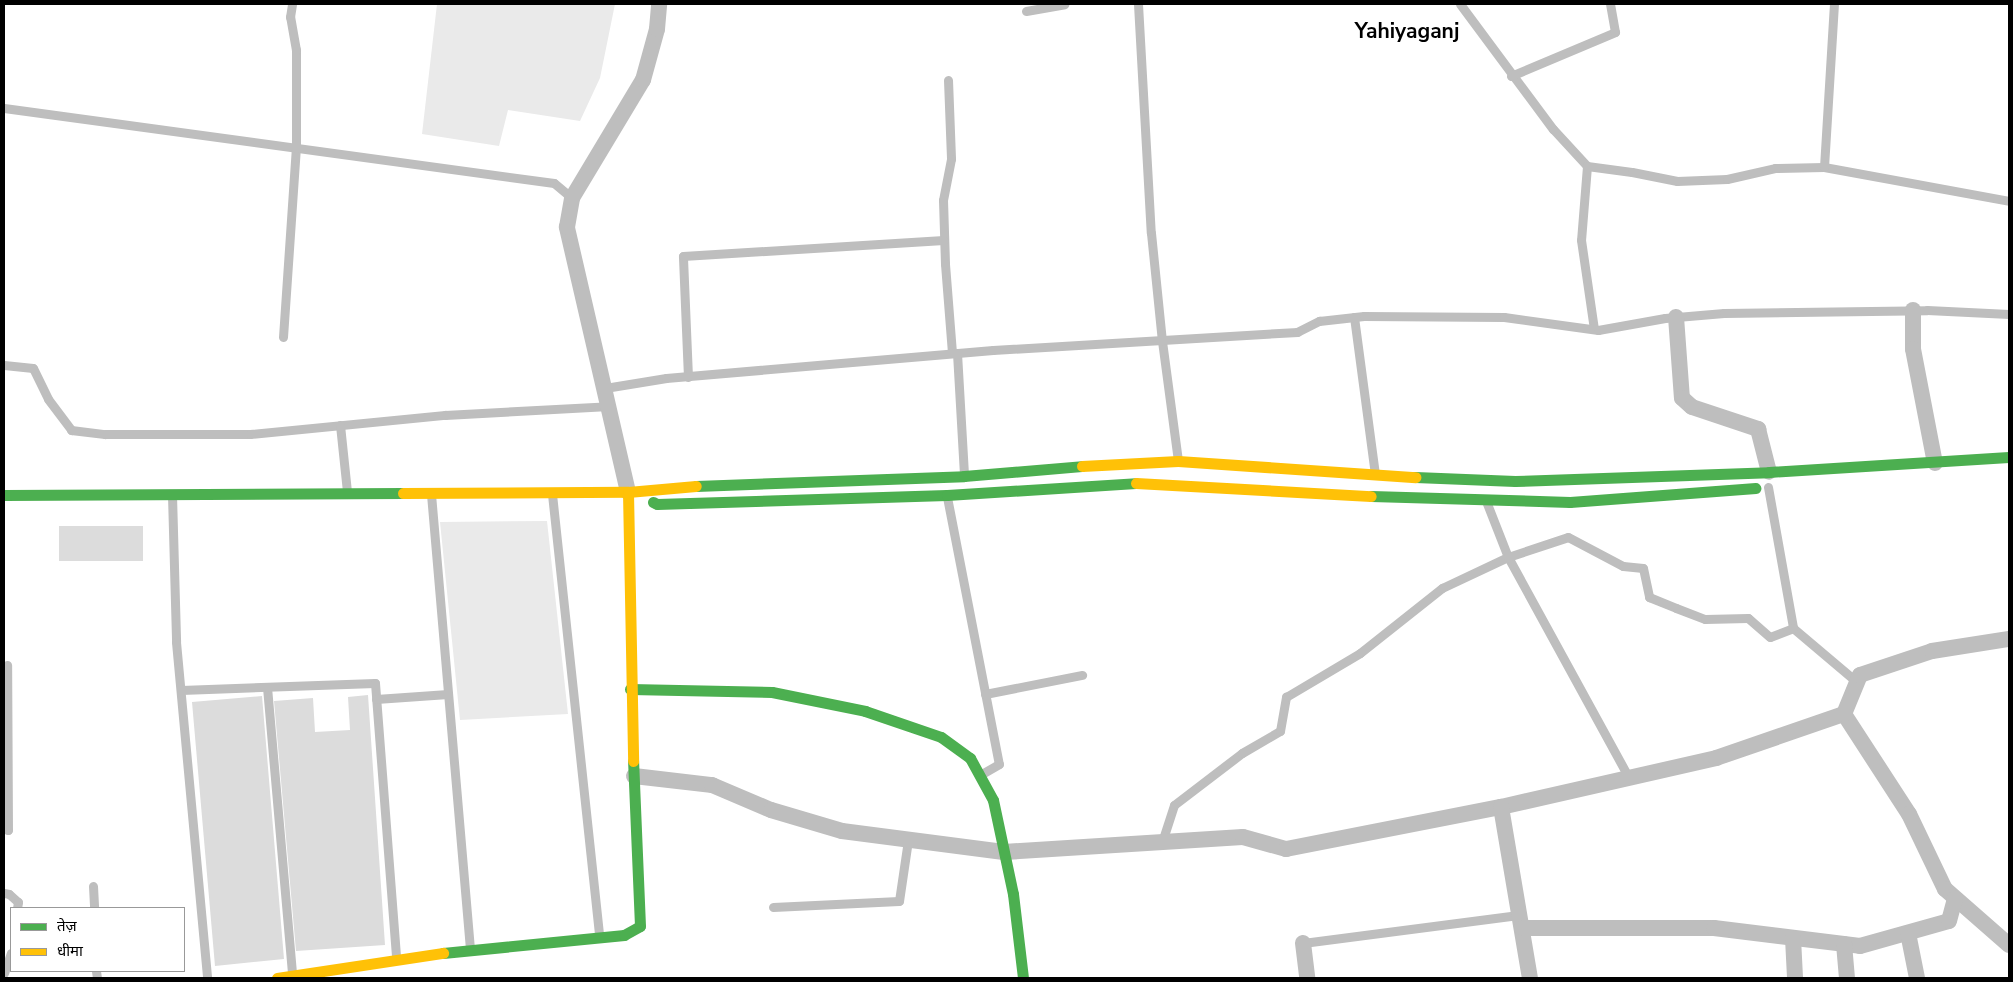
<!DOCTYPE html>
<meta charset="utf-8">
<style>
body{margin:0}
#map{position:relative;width:2013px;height:982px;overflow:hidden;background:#fff;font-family:"Nunito Sans","Noto Sans Devanagari",sans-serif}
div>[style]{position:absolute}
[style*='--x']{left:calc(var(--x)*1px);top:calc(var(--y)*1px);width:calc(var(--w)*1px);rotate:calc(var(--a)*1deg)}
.green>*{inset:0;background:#eaeaea}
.building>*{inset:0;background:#dcdcdc}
.lane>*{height:9px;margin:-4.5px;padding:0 4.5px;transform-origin:4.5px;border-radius:4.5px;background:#bebebe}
.street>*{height:16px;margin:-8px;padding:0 8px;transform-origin:8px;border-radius:8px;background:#bebebe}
.fast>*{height:11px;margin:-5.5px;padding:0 5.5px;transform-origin:5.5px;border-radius:5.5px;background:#4caf50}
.slow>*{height:11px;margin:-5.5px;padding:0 5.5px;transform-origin:5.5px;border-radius:5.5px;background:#ffc107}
span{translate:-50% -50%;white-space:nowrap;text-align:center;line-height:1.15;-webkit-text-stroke:4.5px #fff;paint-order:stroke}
.district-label{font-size:21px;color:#000;font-weight:700}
.frame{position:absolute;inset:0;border:5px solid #000;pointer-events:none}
.legend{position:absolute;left:10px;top:907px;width:175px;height:65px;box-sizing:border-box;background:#fff;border:1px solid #999;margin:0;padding:6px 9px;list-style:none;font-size:15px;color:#000}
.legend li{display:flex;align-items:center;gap:10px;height:25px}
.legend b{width:25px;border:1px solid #999}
</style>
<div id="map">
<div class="green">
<i style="clip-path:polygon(437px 4px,615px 4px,600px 78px,580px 121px,508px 110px,499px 146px,422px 134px)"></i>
<i style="clip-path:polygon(547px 521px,568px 714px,460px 720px,440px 522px)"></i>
</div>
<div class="building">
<i style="clip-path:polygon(59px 526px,143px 526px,143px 561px,59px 561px)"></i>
<i style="clip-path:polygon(368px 695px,385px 945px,296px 951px,274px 701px,313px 698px,315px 732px,350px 730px,348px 697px)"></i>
<i style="clip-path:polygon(262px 696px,284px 959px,215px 966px,192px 702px)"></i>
</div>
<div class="lane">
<i style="--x:1138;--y:4;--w:229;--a:86.8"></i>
<i style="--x:1151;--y:233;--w:109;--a:84.2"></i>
<i style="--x:1162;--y:341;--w:121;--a:82.4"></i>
<i style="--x:1460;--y:4;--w:156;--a:53.4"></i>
<i style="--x:1553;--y:129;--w:50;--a:47.4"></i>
<i style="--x:1587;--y:166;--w:74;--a:94.6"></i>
<i style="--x:1581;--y:240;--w:90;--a:81.7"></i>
<i style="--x:1026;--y:11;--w:39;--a:-10"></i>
<i style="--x:1511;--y:76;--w:113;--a:-22.9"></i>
<i style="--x:1615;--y:32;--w:28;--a:-100"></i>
<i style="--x:948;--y:80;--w:79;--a:87.8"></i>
<i style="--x:951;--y:159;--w:42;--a:101"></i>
<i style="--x:943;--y:200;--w:64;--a:88.2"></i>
<i style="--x:945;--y:264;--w:89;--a:85.5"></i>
<i style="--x:4;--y:108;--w:555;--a:7.77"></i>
<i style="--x:554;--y:183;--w:23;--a:40"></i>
<i style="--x:1587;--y:166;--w:45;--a:7.6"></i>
<i style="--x:1632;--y:172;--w:46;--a:11.3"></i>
<i style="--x:1677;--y:181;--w:50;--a:-2.3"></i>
<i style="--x:1727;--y:179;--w:49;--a:-12.9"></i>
<i style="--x:1775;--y:168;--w:49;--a:-1.2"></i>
<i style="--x:1824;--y:167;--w:188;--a:10.4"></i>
<i style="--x:1824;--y:167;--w:163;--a:-86.5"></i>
<i style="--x:1354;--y:317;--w:159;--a:82.4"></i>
<i style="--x:283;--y:337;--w:189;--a:-86.1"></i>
<i style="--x:296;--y:148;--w:98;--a:-90"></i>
<i style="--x:296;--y:50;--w:34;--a:-100"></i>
<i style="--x:290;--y:17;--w:13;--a:-81"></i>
<i style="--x:957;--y:353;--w:123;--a:86.7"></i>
<i style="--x:4;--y:365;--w:29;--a:6"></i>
<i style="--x:33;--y:368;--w:34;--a:64"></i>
<i style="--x:48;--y:399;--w:39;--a:53"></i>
<i style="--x:71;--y:430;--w:34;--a:7"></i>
<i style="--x:105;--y:434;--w:145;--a:0"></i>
<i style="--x:250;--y:434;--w:196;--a:-5.6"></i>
<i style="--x:445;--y:415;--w:164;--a:-3.1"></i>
<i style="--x:688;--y:377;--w:121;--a:-92.4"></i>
<i style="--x:683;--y:256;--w:261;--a:-3.5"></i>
<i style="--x:605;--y:388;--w:62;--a:-9.3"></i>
<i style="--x:666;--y:378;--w:328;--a:-4.9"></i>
<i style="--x:993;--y:350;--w:305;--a:-3.4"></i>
<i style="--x:1297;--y:332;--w:25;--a:-27"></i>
<i style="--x:1319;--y:321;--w:45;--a:-6.3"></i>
<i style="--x:1364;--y:316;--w:140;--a:0.4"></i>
<i style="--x:1504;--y:317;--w:95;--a:7.9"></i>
<i style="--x:1598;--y:330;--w:68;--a:-10.2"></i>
<i style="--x:1665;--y:318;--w:59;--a:-4.8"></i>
<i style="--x:1724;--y:313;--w:203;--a:-0.8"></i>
<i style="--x:1927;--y:310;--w:82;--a:2.8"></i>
<i style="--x:340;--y:425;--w:67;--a:84"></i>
<i style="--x:1768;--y:487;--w:143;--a:79.9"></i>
<i style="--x:1793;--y:628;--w:84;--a:40.2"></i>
<i style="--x:431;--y:494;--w:458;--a:85.1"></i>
<i style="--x:552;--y:494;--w:445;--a:83.9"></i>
<i style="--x:172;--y:495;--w:147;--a:88.4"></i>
<i style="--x:176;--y:642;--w:337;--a:84.7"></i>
<i style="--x:947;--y:497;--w:272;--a:79"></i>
<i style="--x:999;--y:764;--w:22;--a:150"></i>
<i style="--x:1486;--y:501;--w:60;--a:68.6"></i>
<i style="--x:1508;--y:557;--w:252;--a:61.3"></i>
<i style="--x:267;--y:687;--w:287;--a:85"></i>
<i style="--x:181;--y:690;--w:194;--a:-2.1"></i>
<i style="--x:375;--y:683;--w:276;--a:85.6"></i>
<i style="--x:985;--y:694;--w:99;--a:-11.1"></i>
<i style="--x:376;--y:699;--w:72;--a:-4"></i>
<i style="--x:4;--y:829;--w:4;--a:14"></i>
<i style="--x:8;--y:830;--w:165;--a:-90.3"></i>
<i style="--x:1162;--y:842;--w:39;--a:-72"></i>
<i style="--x:1174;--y:805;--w:86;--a:-37.4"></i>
<i style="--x:1242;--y:753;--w:44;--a:-30.1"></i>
<i style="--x:1280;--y:731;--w:35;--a:-80"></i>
<i style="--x:1286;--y:697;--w:86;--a:-30.7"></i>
<i style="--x:1360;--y:653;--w:105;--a:-38.4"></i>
<i style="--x:1442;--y:588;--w:73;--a:-25.2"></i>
<i style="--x:1508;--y:557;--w:63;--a:-18.4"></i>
<i style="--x:1568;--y:537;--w:62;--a:27.8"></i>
<i style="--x:1623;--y:566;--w:20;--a:6"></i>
<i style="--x:1643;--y:568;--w:30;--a:78"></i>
<i style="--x:1649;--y:597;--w:29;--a:22"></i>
<i style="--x:1676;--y:608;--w:31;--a:21"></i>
<i style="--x:1705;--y:619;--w:43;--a:-1.3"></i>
<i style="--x:1748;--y:618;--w:29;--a:41"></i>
<i style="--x:1770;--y:637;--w:25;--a:-21"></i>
<i style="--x:93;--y:886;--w:22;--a:87"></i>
<i style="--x:4;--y:893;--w:5;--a:11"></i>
<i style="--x:9;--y:894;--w:12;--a:42"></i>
<i style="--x:18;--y:902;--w:6;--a:99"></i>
<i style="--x:773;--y:907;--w:126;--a:-2.7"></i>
<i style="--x:899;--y:901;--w:62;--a:-81.6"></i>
<i style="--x:1303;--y:943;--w:219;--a:-7.4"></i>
<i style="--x:96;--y:971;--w:7;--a:82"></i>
<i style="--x:4;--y:973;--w:21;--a:-71"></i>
</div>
<div class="street">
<i style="--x:1913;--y:310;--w:39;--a:90"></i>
<i style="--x:1913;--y:349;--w:116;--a:79.1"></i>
<i style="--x:1676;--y:317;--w:81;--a:85.8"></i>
<i style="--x:1682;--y:398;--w:13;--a:42"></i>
<i style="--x:1692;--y:407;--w:70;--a:18.4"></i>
<i style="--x:1758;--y:429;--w:44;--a:75.7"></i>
<i style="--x:628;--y:492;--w:272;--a:-103"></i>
<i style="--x:567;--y:227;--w:29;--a:-80"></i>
<i style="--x:572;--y:198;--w:138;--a:-59"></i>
<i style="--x:643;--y:80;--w:53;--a:-74.6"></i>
<i style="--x:657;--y:29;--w:25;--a:-85"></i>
<i style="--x:1844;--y:714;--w:119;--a:57"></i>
<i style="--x:1909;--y:814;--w:83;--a:64.4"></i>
<i style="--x:1945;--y:889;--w:85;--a:41.2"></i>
<i style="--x:634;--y:776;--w:79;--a:6.6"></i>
<i style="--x:712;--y:785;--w:64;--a:23"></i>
<i style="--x:771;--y:810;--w:74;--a:16.5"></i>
<i style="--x:842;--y:831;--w:163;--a:7.4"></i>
<i style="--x:1004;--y:852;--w:239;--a:-3.6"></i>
<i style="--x:1243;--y:837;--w:45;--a:15.6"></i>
<i style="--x:1286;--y:849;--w:219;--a:-11.1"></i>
<i style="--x:1501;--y:807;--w:221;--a:-12.8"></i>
<i style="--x:1716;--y:758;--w:135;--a:-19"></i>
<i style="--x:1844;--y:714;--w:42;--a:-67.7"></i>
<i style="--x:1860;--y:675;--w:76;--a:-18.4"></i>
<i style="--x:1932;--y:651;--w:78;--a:-8.9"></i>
<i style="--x:1501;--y:807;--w:173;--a:80.4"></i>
<i style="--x:1522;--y:928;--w:192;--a:0"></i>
<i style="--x:1714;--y:928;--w:147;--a:7"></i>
<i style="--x:1860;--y:946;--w:92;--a:-15.7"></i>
<i style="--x:1949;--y:921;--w:23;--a:-75"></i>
<i style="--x:1908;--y:933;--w:46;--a:78.7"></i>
<i style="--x:1793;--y:938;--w:40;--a:87.1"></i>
<i style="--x:1303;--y:943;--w:35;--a:83"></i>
<i style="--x:1844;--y:944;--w:34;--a:85"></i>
</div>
<div class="fast">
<i style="--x:1415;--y:477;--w:100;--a:2.3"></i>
<i style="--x:1515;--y:481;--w:254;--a:-2"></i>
<i style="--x:1769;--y:472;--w:240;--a:-3.6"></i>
<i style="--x:696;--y:486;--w:268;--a:-2.1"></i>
<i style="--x:964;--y:476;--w:118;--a:-4.8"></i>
<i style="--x:4;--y:495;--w:399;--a:-0.3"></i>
<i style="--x:1371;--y:496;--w:199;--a:1.7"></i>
<i style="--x:1570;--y:502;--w:186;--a:-4.3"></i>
<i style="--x:653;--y:502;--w:4;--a:27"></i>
<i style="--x:657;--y:504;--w:290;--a:-1.8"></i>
<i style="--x:947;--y:495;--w:189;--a:-3.6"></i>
<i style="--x:630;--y:689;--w:142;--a:1.2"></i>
<i style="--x:772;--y:692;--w:95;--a:11.5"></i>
<i style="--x:865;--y:711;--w:80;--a:18.9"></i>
<i style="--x:941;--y:737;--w:36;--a:36"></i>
<i style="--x:970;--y:758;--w:48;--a:61.3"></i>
<i style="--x:993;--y:800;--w:96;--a:78"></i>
<i style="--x:1013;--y:894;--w:85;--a:83.2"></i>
<i style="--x:443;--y:953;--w:182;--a:-5.7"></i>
<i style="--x:624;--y:935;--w:18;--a:-29"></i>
<i style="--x:640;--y:926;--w:165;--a:-92.4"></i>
</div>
<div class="slow">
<i style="--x:1082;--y:466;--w:96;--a:-3"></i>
<i style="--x:1178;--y:461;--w:238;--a:3.9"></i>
<i style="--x:1136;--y:483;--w:235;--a:3.2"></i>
<i style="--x:628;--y:492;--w:269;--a:88.9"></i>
<i style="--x:403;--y:493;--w:225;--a:-0.3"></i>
<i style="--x:628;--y:492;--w:68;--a:-5"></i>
<i style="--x:277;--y:978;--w:168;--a:-8.6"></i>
</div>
<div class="district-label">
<span style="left:1407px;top:31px">Yahiyaganj</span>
</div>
<div class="frame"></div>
<ul class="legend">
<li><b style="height:6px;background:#4caf50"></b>तेज़</li>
<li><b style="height:6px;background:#ffc107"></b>धीमा</li>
</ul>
</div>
